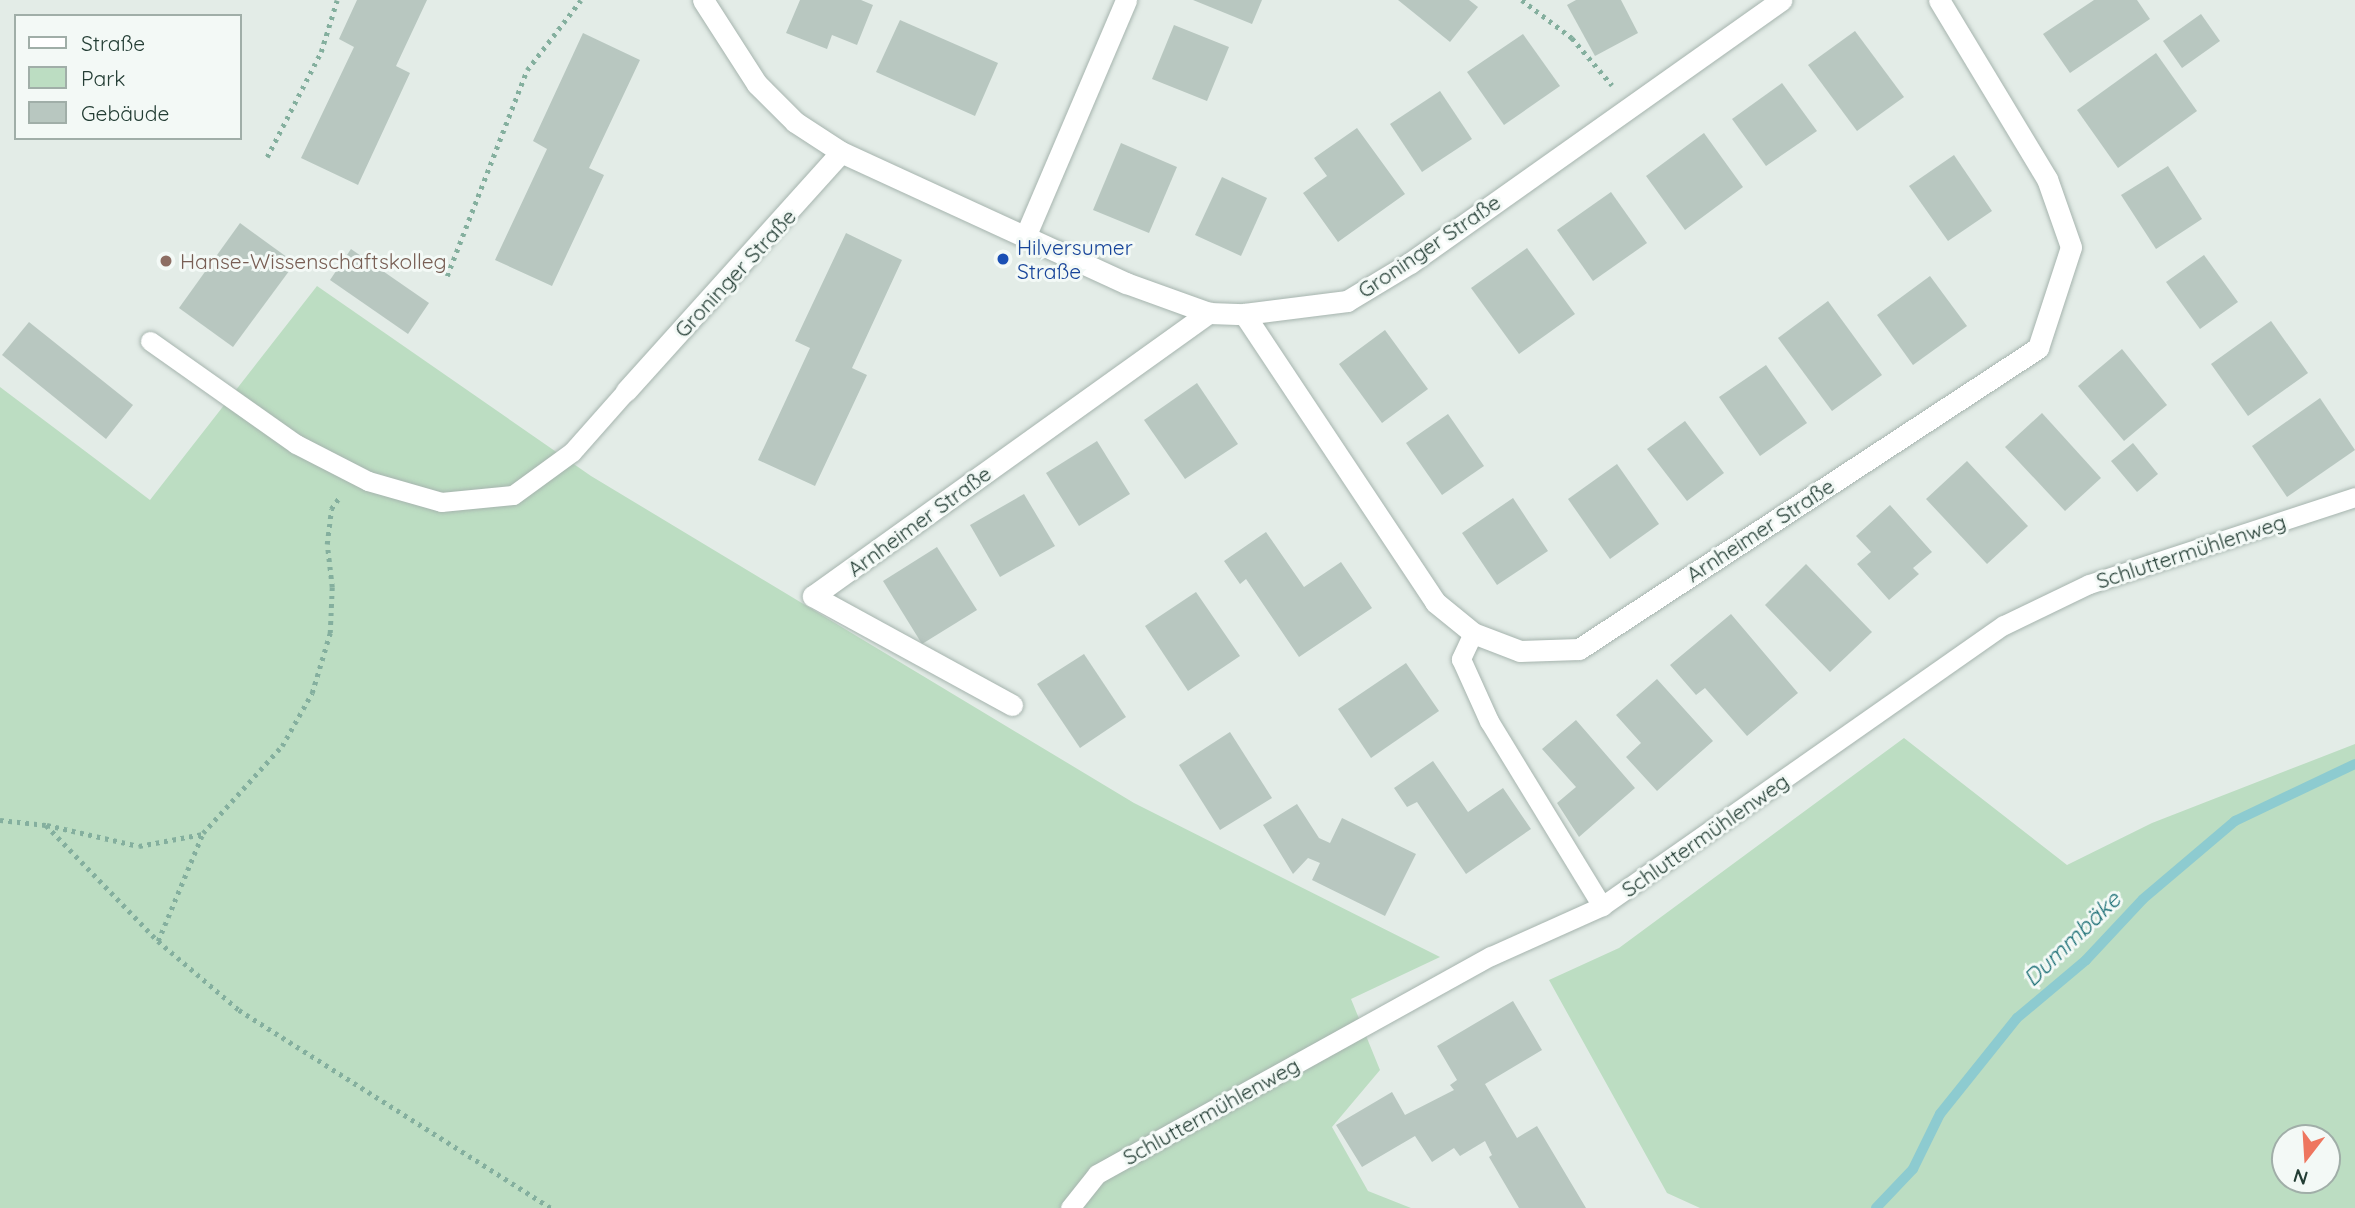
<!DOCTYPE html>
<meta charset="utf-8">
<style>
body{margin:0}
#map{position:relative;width:2355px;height:1208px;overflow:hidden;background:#e3ece7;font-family:Quicksand,sans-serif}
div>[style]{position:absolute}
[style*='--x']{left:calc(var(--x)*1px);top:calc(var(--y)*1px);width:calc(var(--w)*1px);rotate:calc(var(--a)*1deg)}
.green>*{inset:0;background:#bcddc2}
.stream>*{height:10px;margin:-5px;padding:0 5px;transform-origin:5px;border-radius:5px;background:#8dcbd0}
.building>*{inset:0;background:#b8c7c0}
.path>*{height:4.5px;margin-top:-2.25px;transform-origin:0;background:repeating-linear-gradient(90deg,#84af9e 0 3.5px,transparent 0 8.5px)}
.roads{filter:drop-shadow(0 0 2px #a6b4ae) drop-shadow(0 0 2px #a6b4ae)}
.service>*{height:19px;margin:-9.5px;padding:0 9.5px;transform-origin:9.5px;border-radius:9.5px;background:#fff}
.minor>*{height:21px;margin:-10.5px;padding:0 10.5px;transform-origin:10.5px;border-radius:10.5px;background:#fff}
.dots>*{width:19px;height:19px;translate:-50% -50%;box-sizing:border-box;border:4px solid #f3f9f6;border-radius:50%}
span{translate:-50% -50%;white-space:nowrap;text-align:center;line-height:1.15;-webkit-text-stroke:6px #f3f9f6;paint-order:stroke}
.street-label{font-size:21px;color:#233d34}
.transit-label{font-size:21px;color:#164399}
.left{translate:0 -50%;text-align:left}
.education-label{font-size:21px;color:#785e54}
.water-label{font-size:23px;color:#1f7178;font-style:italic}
.legend{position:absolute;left:14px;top:14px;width:228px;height:126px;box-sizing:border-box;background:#f3f9f6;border:2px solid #a0aea8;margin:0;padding:9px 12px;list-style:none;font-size:21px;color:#233d34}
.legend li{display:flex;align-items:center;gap:14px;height:35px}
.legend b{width:35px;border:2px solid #a0aea8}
.north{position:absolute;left:2271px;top:1124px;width:70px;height:70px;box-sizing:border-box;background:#f3f9f6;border:2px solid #a0aea8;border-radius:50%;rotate:197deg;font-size:19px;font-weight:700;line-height:28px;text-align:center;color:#233d34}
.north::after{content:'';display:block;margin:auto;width:24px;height:32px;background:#ee765f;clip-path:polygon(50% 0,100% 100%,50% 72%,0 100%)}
</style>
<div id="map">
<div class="green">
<i style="clip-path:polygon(317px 286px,591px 476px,1134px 803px,1440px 957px,1351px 999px,1380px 1070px,1332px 1127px,1368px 1191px,1411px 1208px,0 1208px,0 387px,150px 500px)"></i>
<i style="clip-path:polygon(evenodd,1904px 738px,2067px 865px,2152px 823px,2355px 744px,2355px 1208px,1700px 1208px,1667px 1193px,1549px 980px,1619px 948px,1904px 738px,2285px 1138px,2327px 1138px,2327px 1180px,2285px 1180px,2285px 1138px)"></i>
</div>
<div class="stream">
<i style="--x:1876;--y:1208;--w:54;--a:-46.5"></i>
<i style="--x:1913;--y:1169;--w:61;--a:-63.9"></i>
<i style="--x:1940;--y:1114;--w:123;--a:-51.3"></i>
<i style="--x:2017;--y:1018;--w:90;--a:-40"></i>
<i style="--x:2086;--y:960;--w:83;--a:-46.9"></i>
<i style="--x:2143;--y:899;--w:121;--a:-40.3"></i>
<i style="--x:2235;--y:821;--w:133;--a:-25.4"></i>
</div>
<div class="building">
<i style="clip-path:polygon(357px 0,427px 0,396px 66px,410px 73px,358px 185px,301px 158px,354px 47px,339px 39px)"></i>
<i style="clip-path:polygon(800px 0,861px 0,873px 5px,857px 45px,832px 35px,827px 49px,786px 33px)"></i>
<i style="clip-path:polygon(1193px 0,1262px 0,1252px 24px)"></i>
<i style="clip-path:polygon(1398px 0,1469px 0,1478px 7px,1450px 42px)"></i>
<i style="clip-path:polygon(1576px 0,1621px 0,1638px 33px,1595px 56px,1567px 5px)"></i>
<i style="clip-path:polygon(2094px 0,2137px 0,2150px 19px,2070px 73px,2043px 34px)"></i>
<i style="clip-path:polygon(2201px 14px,2220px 41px,2182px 68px,2163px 41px)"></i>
<i style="clip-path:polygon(900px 20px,998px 63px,975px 116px,876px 72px)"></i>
<i style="clip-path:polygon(1174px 25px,1229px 47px,1207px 101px,1152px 79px)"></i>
<i style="clip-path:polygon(1855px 31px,1904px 97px,1857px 131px,1808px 65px)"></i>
<i style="clip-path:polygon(583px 33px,640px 60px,589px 168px,604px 175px,552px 286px,495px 260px,547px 149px,533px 141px)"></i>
<i style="clip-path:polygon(1523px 34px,1560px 86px,1504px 125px,1467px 72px)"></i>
<i style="clip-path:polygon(2156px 53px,2197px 111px,2118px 168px,2077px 110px)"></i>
<i style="clip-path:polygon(1782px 83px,1817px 131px,1766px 166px,1732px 119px)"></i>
<i style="clip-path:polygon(1440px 91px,1472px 139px,1422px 172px,1390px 124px)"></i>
<i style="clip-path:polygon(1357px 128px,1405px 194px,1338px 242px,1303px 193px,1327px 176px,1314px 158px)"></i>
<i style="clip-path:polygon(1704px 133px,1743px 187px,1685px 230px,1646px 176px)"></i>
<i style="clip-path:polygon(1121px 143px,1177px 167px,1149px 233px,1093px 210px)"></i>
<i style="clip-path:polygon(1954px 155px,1992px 211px,1948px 241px,1909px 186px)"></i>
<i style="clip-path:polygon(2168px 166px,2202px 219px,2156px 249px,2121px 195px)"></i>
<i style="clip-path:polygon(1222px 177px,1267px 198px,1241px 256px,1195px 235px)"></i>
<i style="clip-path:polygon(1611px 192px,1647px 243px,1593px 281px,1557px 230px)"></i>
<i style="clip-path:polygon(240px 223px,295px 263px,233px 347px,179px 308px)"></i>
<i style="clip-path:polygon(846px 233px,902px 260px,852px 368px,867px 375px,815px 486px,758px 460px,810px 348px,795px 341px)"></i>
<i style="clip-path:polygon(1527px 248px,1575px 314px,1519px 354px,1471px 288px)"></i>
<i style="clip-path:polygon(351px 249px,429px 303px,408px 334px,330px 280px)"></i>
<i style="clip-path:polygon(2204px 255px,2238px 302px,2200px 329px,2166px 282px)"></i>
<i style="clip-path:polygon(1930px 276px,1967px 326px,1913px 365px,1877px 315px)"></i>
<i style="clip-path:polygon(1828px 301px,1882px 375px,1832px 411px,1778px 338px)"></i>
<i style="clip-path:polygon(2271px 321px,2308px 373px,2248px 416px,2211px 364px)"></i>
<i style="clip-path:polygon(29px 322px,133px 405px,106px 439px,2px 355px)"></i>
<i style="clip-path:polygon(1385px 330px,1428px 389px,1382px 423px,1339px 364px)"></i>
<i style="clip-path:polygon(2122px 349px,2167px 405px,2124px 441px,2078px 386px)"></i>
<i style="clip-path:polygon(1766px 365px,1807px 423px,1760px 456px,1719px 397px)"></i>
<i style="clip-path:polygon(1197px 383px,1238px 444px,1185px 479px,1144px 420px)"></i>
<i style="clip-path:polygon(2320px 398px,2355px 450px,2287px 497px,2252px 446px)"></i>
<i style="clip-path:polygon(2042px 413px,2101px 478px,2065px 511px,2005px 447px)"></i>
<i style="clip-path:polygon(1448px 414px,1484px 466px,1442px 495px,1406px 443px)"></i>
<i style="clip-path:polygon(1685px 421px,1724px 473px,1687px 501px,1647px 449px)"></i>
<i style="clip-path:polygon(1097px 441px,1130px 494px,1079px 526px,1046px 473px)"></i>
<i style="clip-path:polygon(2133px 443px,2158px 474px,2137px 492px,2111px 461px)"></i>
<i style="clip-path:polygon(1967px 461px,2028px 526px,1987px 564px,1926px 499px)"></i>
<i style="clip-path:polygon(1617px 464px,1659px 524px,1610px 559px,1568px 499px)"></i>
<i style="clip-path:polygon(1024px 494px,1055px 546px,1000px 577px,970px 525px)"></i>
<i style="clip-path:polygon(1513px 498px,1548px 551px,1497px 585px,1462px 533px)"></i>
<i style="clip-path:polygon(1890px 505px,1932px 552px,1913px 568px,1919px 574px,1889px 600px,1857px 564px,1871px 552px,1856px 536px)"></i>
<i style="clip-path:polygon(1266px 532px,1304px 587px,1341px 562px,1372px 608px,1299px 657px,1246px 579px,1240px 584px,1224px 561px)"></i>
<i style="clip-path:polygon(937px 547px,977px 610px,922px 644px,883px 581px)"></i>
<i style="clip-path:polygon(1806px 564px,1872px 632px,1830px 672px,1765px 605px)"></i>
<i style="clip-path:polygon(1196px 592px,1240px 656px,1188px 691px,1145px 626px)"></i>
<i style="clip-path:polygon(1731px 614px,1798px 693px,1747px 736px,1705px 688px,1696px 695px,1670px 665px)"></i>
<i style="clip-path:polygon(1084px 654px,1126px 717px,1080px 748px,1037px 684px)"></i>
<i style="clip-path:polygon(1406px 663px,1439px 711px,1371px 758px,1338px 709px)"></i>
<i style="clip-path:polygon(1657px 679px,1713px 741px,1657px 791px,1626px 757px,1641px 743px,1616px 715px)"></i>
<i style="clip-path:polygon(1576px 720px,1635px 788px,1579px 837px,1557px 803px,1576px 787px,1542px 749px)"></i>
<i style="clip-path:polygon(1230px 732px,1272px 798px,1220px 830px,1179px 765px)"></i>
<i style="clip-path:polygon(1433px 761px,1468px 812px,1503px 788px,1531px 829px,1466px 874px,1417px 802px,1407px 807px,1394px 788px)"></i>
<i style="clip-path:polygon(1297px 804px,1319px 838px,1330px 843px,1342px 818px,1416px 854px,1385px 916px,1312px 880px,1320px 863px,1308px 858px,1293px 874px,1263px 825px)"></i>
<i style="clip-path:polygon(1513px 1001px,1542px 1050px,1485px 1084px,1517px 1138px,1537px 1126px,1586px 1208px,1519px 1208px,1489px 1157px,1492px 1155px,1485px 1141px,1460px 1156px,1454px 1148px,1432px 1162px,1415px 1136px,1362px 1167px,1336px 1125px,1392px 1092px,1405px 1115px,1454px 1090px,1450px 1085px,1457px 1080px,1437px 1046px)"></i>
</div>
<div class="path">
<i style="--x:1522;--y:0;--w:63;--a:37.2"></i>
<i style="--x:1572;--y:38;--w:62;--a:49.6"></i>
<i style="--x:267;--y:157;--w:118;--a:-62.8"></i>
<i style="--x:321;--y:52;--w:54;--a:-72.9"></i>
<i style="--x:447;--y:276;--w:221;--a:-68.8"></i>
<i style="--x:527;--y:70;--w:88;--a:-52.4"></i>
<i style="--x:0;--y:820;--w:46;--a:6.2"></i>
<i style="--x:46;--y:825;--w:161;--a:46"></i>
<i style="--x:158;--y:941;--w:106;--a:40.4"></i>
<i style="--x:239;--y:1010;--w:370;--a:32.4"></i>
<i style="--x:47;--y:825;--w:94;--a:12.9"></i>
<i style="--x:139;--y:846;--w:65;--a:-10.6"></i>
<i style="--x:158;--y:941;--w:117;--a:-67.4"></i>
<i style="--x:203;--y:833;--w:118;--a:-47.8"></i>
<i style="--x:282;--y:746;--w:61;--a:-60.5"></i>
<i style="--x:312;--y:693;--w:63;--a:-73.3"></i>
<i style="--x:330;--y:633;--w:46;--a:-87.5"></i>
<i style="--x:332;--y:587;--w:43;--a:-96.6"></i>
<i style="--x:327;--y:544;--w:35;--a:-83"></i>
<i style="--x:331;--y:509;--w:14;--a:-54"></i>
</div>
<div class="roads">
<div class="service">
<i style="--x:150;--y:341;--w:179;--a:35.2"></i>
<i style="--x:296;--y:444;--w:81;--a:27.2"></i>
<i style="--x:368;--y:481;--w:76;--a:16"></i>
<i style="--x:441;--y:502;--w:72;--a:-5.6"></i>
<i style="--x:513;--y:495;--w:73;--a:-36.1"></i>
<i style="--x:572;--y:452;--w:81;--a:-48.5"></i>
<i style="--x:1473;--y:633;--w:29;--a:115"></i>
<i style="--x:1461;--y:659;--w:68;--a:65.7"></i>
<i style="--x:1489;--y:721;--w:217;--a:58.6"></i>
<i style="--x:1070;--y:1208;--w:43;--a:-51.5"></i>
<i style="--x:1097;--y:1174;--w:450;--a:-29"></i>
<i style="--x:1491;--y:956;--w:122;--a:-24.2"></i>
<i style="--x:1602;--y:906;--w:490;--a:-35"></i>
<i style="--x:2004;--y:625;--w:94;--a:-25.8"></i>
<i style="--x:2089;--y:584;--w:280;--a:-18.1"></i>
</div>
<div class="minor">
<i style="--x:703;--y:0;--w:100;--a:57.3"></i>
<i style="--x:757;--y:84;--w:54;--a:45"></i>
<i style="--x:795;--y:122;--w:55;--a:33.1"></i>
<i style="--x:841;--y:152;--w:314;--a:24.7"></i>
<i style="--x:1126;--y:283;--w:88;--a:19.9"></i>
<i style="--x:1209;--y:313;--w:35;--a:2"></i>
<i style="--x:1244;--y:314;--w:104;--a:-7.2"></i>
<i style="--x:1347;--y:301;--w:74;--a:-31.1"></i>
<i style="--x:1410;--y:263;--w:455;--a:-35.3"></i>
<i style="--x:1025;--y:237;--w:258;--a:-66.9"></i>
<i style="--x:1244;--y:314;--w:346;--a:56.4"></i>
<i style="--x:1435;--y:602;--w:49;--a:39.2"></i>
<i style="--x:1473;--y:633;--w:50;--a:21"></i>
<i style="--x:1520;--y:651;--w:59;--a:-1.9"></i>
<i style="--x:1579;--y:649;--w:549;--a:-33.26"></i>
<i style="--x:2038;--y:348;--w:106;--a:-71.9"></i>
<i style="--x:2071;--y:247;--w:72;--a:-109.4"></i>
<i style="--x:2047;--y:179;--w:209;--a:-121.1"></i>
<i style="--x:626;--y:391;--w:321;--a:-48"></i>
<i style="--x:1012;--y:705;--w:227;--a:-151.3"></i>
<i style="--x:813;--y:596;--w:487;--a:-35.6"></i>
</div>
</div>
<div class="dots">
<i style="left:1003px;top:259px;background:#1a4fb4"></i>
<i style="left:166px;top:261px;background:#8d6e63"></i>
</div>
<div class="street-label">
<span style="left:1429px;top:246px;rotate:-34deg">Groninger Straße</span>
<span style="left:735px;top:273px;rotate:-47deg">Groninger Straße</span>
<span style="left:919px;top:521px;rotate:-36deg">Arnheimer Straße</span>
<span style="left:1760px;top:530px;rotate:-33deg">Arnheimer Straße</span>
<span style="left:2191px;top:551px;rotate:-18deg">Schluttermühlenweg</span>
<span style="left:1705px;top:835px;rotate:-35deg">Schluttermühlenweg</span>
<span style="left:1211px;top:1111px;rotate:-29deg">Schluttermühlenweg</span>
</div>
<div class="transit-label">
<span class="left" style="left:1017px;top:259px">Hilversumer<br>Straße</span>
</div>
<div class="education-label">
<span class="left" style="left:180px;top:261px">Hanse-Wissenschaftskolleg</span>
</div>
<div class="water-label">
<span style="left:2072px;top:939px;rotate:-44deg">Dummbäke</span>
</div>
<ul class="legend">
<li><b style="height:9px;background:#fff"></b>Straße</li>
<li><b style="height:19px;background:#bcddc2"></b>Park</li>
<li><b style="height:19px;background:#b8c7c0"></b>Gebäude</li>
</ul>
<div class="north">N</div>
</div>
